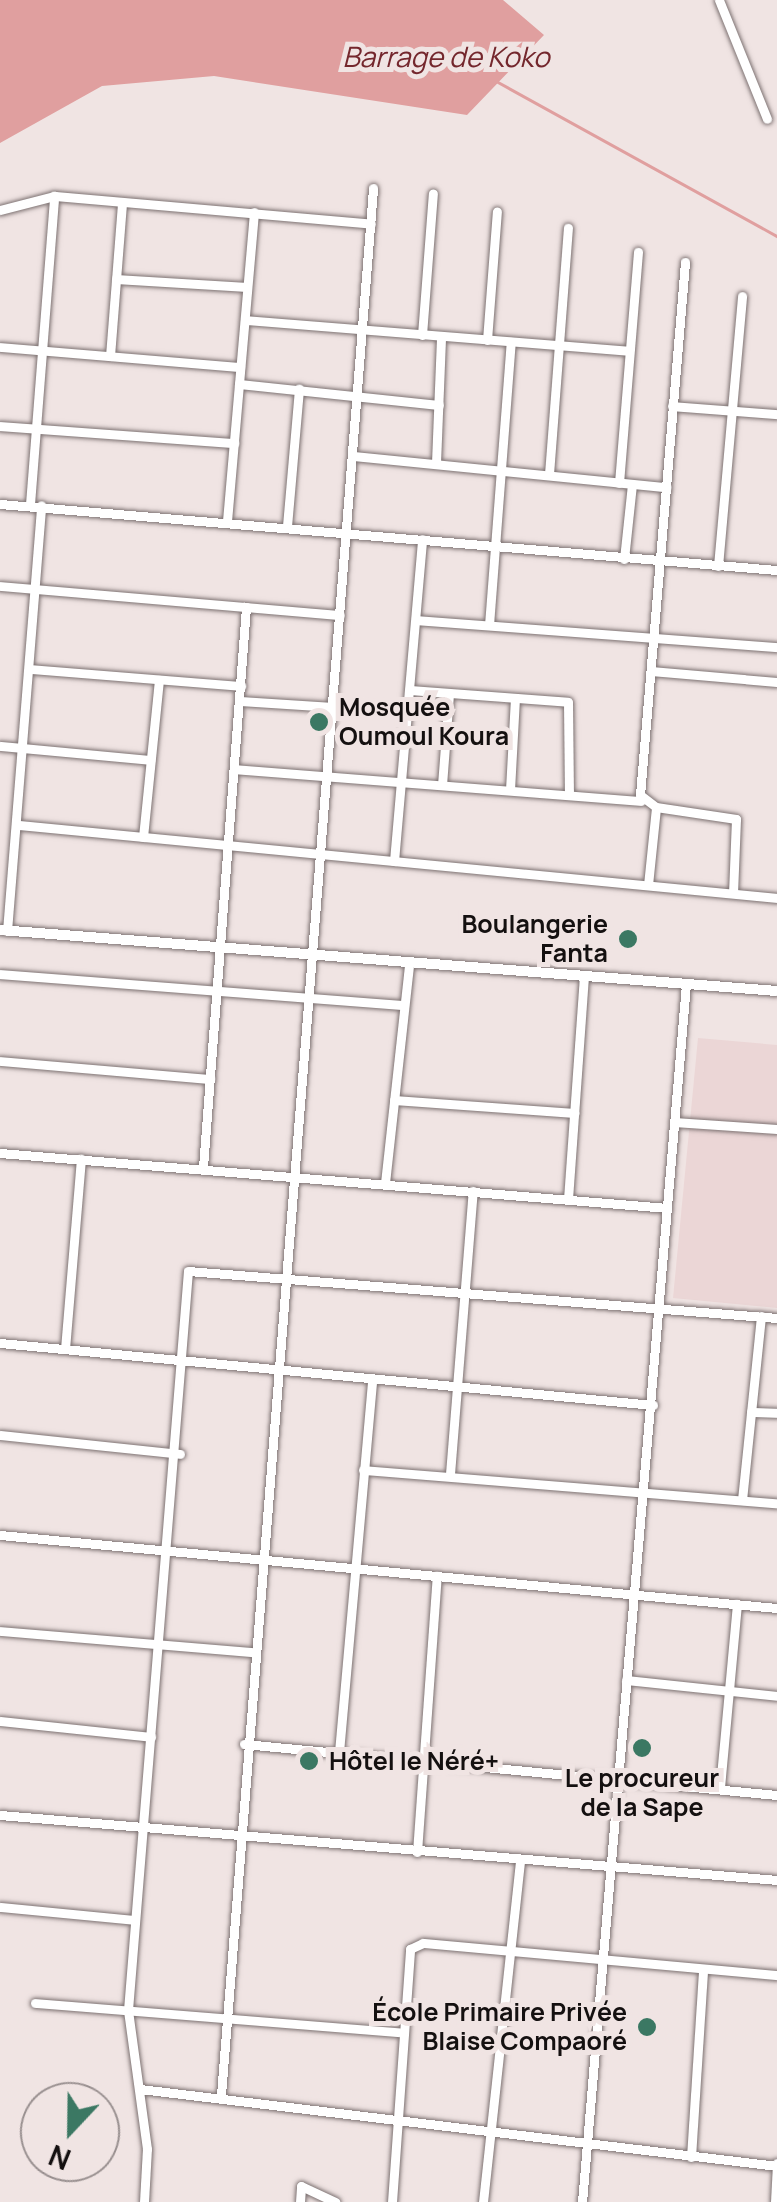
<!DOCTYPE html>
<meta charset="utf-8">
<style>
body{margin:0}
#map{position:relative;width:777px;height:2202px;overflow:hidden;background:#f0e4e3;font-family:Manrope,sans-serif}
div>[style]{position:absolute}
[style*='--x']{left:calc(var(--x)*1px);top:calc(var(--y)*1px);width:calc(var(--w)*1px);rotate:calc(var(--a)*1deg)}
.built>*{inset:0;background:#ebd6d6}
.water>*{inset:0;background:#e09f9f}
.stream>*{height:2.5px;margin:-1.25px;padding:0 1.25px;transform-origin:1.25px;border-radius:1.25px;background:#e09f9f}
.roads{filter:drop-shadow(0 0 2px #7d7272) drop-shadow(0 0 2px #7d7272)}
.minor>*{height:9px;margin:-4.5px;padding:0 4.5px;transform-origin:4.5px;border-radius:4.5px;background:#fff}
.tertiary>*{height:10px;margin:-5px;padding:0 5px;transform-origin:5px;border-radius:5px;background:#fff}
.dots>*{width:28px;height:28px;translate:-50% -50%;box-sizing:border-box;border:5px solid #f0e4e3;border-radius:50%}
span{translate:-50% -50%;white-space:nowrap;text-align:center;line-height:1.15;-webkit-text-stroke:10px #f0e4e3;paint-order:stroke}
.poi-label{font-size:25px;color:#141010;font-weight:700}
.left{translate:0 -50%;text-align:left}
.right{translate:-100% -50%;text-align:right}
.water-label{font-size:28px;color:#74272d;font-style:italic}
.north{position:absolute;left:20px;top:2082px;width:100px;height:100px;box-sizing:border-box;background:#f0e4e3;border:2px solid #988f8f;border-radius:50%;rotate:202deg;font-size:28px;font-weight:700;line-height:40px;text-align:center;color:#141010}
.north::after{content:'';display:block;margin:auto;width:35px;height:45px;background:#3b7863;clip-path:polygon(50% 0,100% 100%,50% 72%,0 100%)}
</style>
<div id="map">
<div class="built">
<i style="clip-path:polygon(698px 1038px,777px 1045px,777px 1308px,673px 1298px)"></i>
</div>
<div class="water">
<i style="clip-path:polygon(0 0,503px 0,544px 35px,467px 115px,214px 76px,102px 86px,0 143px)"></i>
</div>
<div class="stream">
<i style="--x:498;--y:82;--w:319;--a:28.9"></i>
</div>
<div class="roads">
<div class="minor">
<i style="--x:719;--y:0;--w:128;--a:68"></i>
<i style="--x:0;--y:210;--w:56;--a:-14.5"></i>
<i style="--x:116;--y:279;--w:131;--a:3.5"></i>
<i style="--x:245;--y:320;--w:383;--a:4.6"></i>
<i style="--x:422;--y:335;--w:142;--a:-85.6"></i>
<i style="--x:487;--y:340;--w:129;--a:-85.6"></i>
<i style="--x:0;--y:347;--w:241;--a:4.8"></i>
<i style="--x:110;--y:356;--w:154;--a:-85.5"></i>
<i style="--x:239;--y:384;--w:201;--a:6"></i>
<i style="--x:672;--y:406;--w:105;--a:4.4"></i>
<i style="--x:0;--y:426;--w:235;--a:4.2"></i>
<i style="--x:353;--y:456;--w:315;--a:5.7"></i>
<i style="--x:436;--y:463;--w:127;--a:-87.7"></i>
<i style="--x:549;--y:474;--w:247;--a:-85.6"></i>
<i style="--x:619;--y:483;--w:232;--a:-85.3"></i>
<i style="--x:0;--y:504;--w:780;--a:4.86"></i>
<i style="--x:30;--y:504;--w:309;--a:-85.5"></i>
<i style="--x:54;--y:196;--w:318;--a:5"></i>
<i style="--x:227;--y:521;--w:310;--a:-85"></i>
<i style="--x:287;--y:526;--w:138;--a:-85"></i>
<i style="--x:624;--y:559;--w:75;--a:-83.9"></i>
<i style="--x:718;--y:566;--w:271;--a:-84.9"></i>
<i style="--x:0;--y:586;--w:341;--a:4.9"></i>
<i style="--x:416;--y:620;--w:362;--a:4.3"></i>
<i style="--x:489;--y:625;--w:284;--a:-85.6"></i>
<i style="--x:30;--y:669;--w:212;--a:4.6"></i>
<i style="--x:651;--y:671;--w:126;--a:5"></i>
<i style="--x:410;--y:690;--w:158;--a:4.3"></i>
<i style="--x:568;--y:702;--w:93;--a:89.4"></i>
<i style="--x:240;--y:701;--w:93;--a:3.7"></i>
<i style="--x:0;--y:746;--w:151;--a:5.3"></i>
<i style="--x:234;--y:769;--w:408;--a:4.5"></i>
<i style="--x:442;--y:785;--w:92;--a:-85.6"></i>
<i style="--x:510;--y:790;--w:92;--a:-86.9"></i>
<i style="--x:656;--y:807;--w:81;--a:8.5"></i>
<i style="--x:736;--y:819;--w:74;--a:92.3"></i>
<i style="--x:19;--y:825;--w:762;--a:5.5"></i>
<i style="--x:143;--y:837;--w:158;--a:-84.2"></i>
<i style="--x:394;--y:861;--w:323;--a:-85"></i>
<i style="--x:648;--y:885;--w:78;--a:-84.1"></i>
<i style="--x:656;--y:807;--w:20;--a:-143"></i>
<i style="--x:640;--y:795;--w:535;--a:-85.17"></i>
<i style="--x:7;--y:931;--w:427;--a:-85.4"></i>
<i style="--x:0;--y:974;--w:405;--a:4.4"></i>
<i style="--x:0;--y:1061;--w:211;--a:4.9"></i>
<i style="--x:394;--y:1100;--w:181;--a:4.1"></i>
<i style="--x:674;--y:1122;--w:103;--a:3.9"></i>
<i style="--x:0;--y:1153;--w:669;--a:4.71"></i>
<i style="--x:203;--y:1167;--w:562;--a:-85.61"></i>
<i style="--x:385;--y:1183;--w:219;--a:-83.7"></i>
<i style="--x:568;--y:1199;--w:222;--a:-85.9"></i>
<i style="--x:0;--y:1343;--w:656;--a:5.42"></i>
<i style="--x:65;--y:1349;--w:191;--a:-85.2"></i>
<i style="--x:751;--y:1412;--w:26;--a:2"></i>
<i style="--x:0;--y:1435;--w:181;--a:6"></i>
<i style="--x:363;--y:1470;--w:415;--a:4.6"></i>
<i style="--x:450;--y:1474;--w:284;--a:-85.4"></i>
<i style="--x:742;--y:1500;--w:185;--a:-84.1"></i>
<i style="--x:0;--y:1535;--w:780;--a:5.37"></i>
<i style="--x:0;--y:1631;--w:253;--a:4.8"></i>
<i style="--x:626;--y:1680;--w:152;--a:6"></i>
<i style="--x:0;--y:1721;--w:152;--a:6"></i>
<i style="--x:244;--y:1744;--w:535;--a:5.47"></i>
<i style="--x:339;--y:1752;--w:374;--a:-84.9"></i>
<i style="--x:720;--y:1787;--w:184;--a:-84.7"></i>
<i style="--x:0;--y:1815;--w:780;--a:4.78"></i>
<i style="--x:417;--y:1852;--w:277;--a:-85.9"></i>
<i style="--x:0;--y:1907;--w:135;--a:5.5"></i>
<i style="--x:35;--y:2003;--w:365;--a:4.6"></i>
<i style="--x:140;--y:2089;--w:642;--a:6.89"></i>
<i style="--x:221;--y:2095;--w:1913;--a:-85.44"></i>
<i style="--x:691;--y:2157;--w:186;--a:-86.3"></i>
<i style="--x:144;--y:2202;--w:53;--a:-86.8"></i>
<i style="--x:147;--y:2149;--w:140;--a:-97.8"></i>
<i style="--x:128;--y:2010;--w:741;--a:-85.36"></i>
<i style="--x:188;--y:1271;--w:591;--a:4.56"></i>
<i style="--x:300;--y:2202;--w:16;--a:-86"></i>
<i style="--x:301;--y:2186;--w:38;--a:25"></i>
<i style="--x:392;--y:2202;--w:254;--a:-85.9"></i>
<i style="--x:410;--y:1949;--w:14;--a:-25"></i>
<i style="--x:423;--y:1943;--w:355;--a:5.2"></i>
<i style="--x:483;--y:2202;--w:342;--a:-83.8"></i>
<i style="--x:582;--y:2202;--w:1222;--a:-85.12"></i>
<i style="--x:775;--y:2202;--w:39;--a:-87"></i>
</div>
<div class="tertiary">
<i style="--x:0;--y:930;--w:779;--a:4.49"></i>
</div>
</div>
<div class="dots">
<i style="left:319px;top:722px;background:#3b7863"></i>
<i style="left:628px;top:939px;background:#3b7863"></i>
<i style="left:642px;top:1748px;background:#3b7863"></i>
<i style="left:309px;top:1761px;background:#3b7863"></i>
<i style="left:647px;top:2027px;background:#3b7863"></i>
</div>
<div class="poi-label">
<span class="left" style="left:339px;top:722px">Mosquée<br>Oumoul Koura</span>
<span class="right" style="left:608px;top:939px">Boulangerie<br>Fanta</span>
<span class="left" style="left:329px;top:1761px">Hôtel le Néré+</span>
<span style="left:642px;top:1793px">Le procureur<br>de la Sape</span>
<span class="right" style="left:627px;top:2027px">École Primaire Privée<br>Blaise Compaoré</span>
</div>
<div class="water-label">
<span style="left:446px;top:56px">Barrage de Koko</span>
</div>
<div class="north">N</div>
</div>
